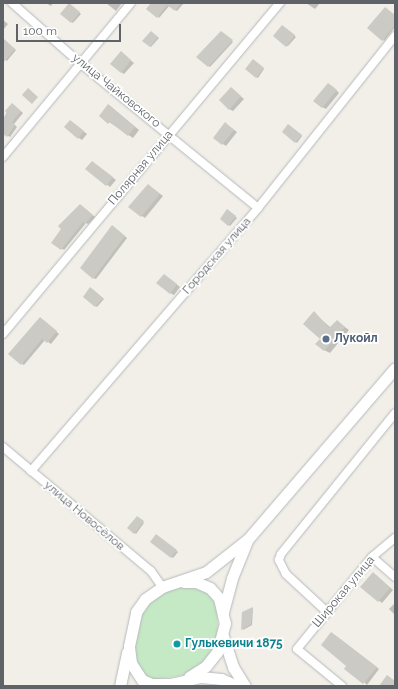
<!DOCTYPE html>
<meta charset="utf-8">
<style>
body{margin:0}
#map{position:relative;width:398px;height:689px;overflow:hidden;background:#f1efe8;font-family:Raleway,sans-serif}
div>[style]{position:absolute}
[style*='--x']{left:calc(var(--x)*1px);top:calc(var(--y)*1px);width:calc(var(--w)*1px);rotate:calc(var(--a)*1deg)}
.green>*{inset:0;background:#c5e8c5}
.shadow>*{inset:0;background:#0003}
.building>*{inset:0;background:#cccac5}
.roads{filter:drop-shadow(0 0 1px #b5b8bc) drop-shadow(0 0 1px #b5b8bc)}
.street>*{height:8px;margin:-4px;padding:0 4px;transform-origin:4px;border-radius:4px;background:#fff}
.secondary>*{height:11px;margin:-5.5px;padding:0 5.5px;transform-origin:5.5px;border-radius:5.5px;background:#fff}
.dots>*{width:11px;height:11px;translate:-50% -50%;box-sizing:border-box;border:2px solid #fff;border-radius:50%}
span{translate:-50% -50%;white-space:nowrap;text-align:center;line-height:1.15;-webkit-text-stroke:3.5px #fff;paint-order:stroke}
.street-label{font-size:12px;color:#5f6368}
.service-label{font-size:12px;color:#4e5e75;font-weight:700}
.left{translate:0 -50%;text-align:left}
.culture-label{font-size:12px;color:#0d838f;font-weight:700}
.frame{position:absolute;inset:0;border:4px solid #5f6368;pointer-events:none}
.scale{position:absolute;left:16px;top:24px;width:105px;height:18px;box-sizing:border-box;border:2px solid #5f6368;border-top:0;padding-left:5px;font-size:12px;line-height:14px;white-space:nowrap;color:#5f6368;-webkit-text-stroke:3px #fff;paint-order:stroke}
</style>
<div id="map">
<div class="green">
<i style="clip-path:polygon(182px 587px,204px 590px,212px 597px,217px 610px,218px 635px,208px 659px,184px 675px,149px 681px,136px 667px,133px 638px,136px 619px,147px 602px,167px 590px)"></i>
</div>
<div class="shadow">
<i style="clip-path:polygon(46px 3px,53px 3px,51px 6px)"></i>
<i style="clip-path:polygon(106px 3px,122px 3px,116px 11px)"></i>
<i style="clip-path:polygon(152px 3px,184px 3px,177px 11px,170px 5px,159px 18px)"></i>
<i style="clip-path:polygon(306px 3px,320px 3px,315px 9px)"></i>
<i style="clip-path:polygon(70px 5px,81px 14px,73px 23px,62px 14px)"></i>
<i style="clip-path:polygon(395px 16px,395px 27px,384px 41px,383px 40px)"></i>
<i style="clip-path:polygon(3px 20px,8px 24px,3px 30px)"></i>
<i style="clip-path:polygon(284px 27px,296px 37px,288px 46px,286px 46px)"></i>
<i style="clip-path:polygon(152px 33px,159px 38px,151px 47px,150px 46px)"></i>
<i style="clip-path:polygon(223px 33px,233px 42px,210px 67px,197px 57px)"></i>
<i style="clip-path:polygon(3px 39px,16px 50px,7px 61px,3px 57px)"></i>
<i style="clip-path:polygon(124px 55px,134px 63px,124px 74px,121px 72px)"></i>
<i style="clip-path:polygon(255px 61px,264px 69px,258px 78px,256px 77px)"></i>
<i style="clip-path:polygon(332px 86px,339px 93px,326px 109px,322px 107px)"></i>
<i style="clip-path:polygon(231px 88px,244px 99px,233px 111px,229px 109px)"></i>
<i style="clip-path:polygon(12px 104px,23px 113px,14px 124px,17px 127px,10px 137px,3px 133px,3px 119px)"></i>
<i style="clip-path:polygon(109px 105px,139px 130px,133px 138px,100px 116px)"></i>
<i style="clip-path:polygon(73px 123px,87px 134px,82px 140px,79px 138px)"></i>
<i style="clip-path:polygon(289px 125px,302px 136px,297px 143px,296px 142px)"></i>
<i style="clip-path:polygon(229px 126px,237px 132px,226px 146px,223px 144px)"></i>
<i style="clip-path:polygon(92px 162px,116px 180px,110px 187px,87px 169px)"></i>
<i style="clip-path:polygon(152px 188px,163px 196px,145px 218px,130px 207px)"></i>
<i style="clip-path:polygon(83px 207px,95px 217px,88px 224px,86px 223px,64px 250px,53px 242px)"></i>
<i style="clip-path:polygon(228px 211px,237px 218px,230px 226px,221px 219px)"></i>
<i style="clip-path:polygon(115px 228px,127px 238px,96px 279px,93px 278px)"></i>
<i style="clip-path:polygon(167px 277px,180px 287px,174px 295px,170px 293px)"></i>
<i style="clip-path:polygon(92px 289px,104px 299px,97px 307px,84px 296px)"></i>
<i style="clip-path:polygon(314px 313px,331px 328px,337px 321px,349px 330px,330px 353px,324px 350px)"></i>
<i style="clip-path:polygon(43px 320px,59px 334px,51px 344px,45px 340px,24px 365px,22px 364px)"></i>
<i style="clip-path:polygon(138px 518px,144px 523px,136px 534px,129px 528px)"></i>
<i style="clip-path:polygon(156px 536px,178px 552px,173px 558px,152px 541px)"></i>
<i style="clip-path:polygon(376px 575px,393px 590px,382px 603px,361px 587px)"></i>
<i style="clip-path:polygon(395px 603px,395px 615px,389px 609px)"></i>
<i style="clip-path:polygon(253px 608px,252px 625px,243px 630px,243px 613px)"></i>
<i style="clip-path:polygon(335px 635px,379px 669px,367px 685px,348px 666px)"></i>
</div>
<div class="building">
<i style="clip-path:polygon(69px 3px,80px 12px,71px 23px,60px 14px)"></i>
<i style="clip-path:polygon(151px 3px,181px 3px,175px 11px,167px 5px,157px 18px,146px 9px)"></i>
<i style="clip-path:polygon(385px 7px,395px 15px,395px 25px,382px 41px,367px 28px)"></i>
<i style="clip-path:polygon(282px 25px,295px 35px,286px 47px,273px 36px)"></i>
<i style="clip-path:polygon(151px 31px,158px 37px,150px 47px,142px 41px)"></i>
<i style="clip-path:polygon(221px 31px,233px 40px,208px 67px,196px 57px)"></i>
<i style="clip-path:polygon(3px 38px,15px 49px,3px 63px)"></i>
<i style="clip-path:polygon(121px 51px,131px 60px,121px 73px,110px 64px)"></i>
<i style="clip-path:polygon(253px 59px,264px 68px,256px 78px,245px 69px)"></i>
<i style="clip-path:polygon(328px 83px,337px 90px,322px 108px,313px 101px)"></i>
<i style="clip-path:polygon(231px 87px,241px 96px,229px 110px,219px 100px)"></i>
<i style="clip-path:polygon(28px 88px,38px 97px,32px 104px,22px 95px)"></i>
<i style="clip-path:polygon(12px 103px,21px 111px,12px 122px,15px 125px,7px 137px,3px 134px,3px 119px,7px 114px,5px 111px)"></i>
<i style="clip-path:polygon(108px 104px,135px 127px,128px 136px,110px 122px,108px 124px,99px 116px)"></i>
<i style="clip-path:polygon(70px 120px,84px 131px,78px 139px,64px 127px)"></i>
<i style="clip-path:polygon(225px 122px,234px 130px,222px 145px,213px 138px)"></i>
<i style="clip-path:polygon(288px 124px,302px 135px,295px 143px,282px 132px)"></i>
<i style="clip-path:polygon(92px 161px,113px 177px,106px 186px,85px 169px)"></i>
<i style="clip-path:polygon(148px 184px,160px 194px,141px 217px,128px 207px)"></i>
<i style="clip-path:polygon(80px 204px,93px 215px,85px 224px,83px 222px,61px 250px,51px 243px,61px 229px,58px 226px)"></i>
<i style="clip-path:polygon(227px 209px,236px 216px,228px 226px,220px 219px)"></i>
<i style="clip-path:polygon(112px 225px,125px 236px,93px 279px,80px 268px)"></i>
<i style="clip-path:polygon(164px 274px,177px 284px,170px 294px,156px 283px)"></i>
<i style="clip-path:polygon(90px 287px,103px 298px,95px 307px,83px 297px)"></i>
<i style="clip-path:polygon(314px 311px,329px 328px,337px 320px,345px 327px,324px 351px,315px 344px,320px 339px,303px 324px)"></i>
<i style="clip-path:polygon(40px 317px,57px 331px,47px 343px,42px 339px,21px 365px,8px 354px)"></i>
<i style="clip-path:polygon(137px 516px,144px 521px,134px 534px,127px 528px)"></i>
<i style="clip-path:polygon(156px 534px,177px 550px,171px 558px,150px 542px)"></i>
<i style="clip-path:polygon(373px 572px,390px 588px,378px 602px,360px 587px)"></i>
<i style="clip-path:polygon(253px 607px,251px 624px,241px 630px,242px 612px)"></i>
<i style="clip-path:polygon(331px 632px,377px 667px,363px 684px,344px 669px,346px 666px,321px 645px)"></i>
<i style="clip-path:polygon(387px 675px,395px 681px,395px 686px,379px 686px)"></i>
</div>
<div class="roads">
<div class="street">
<i style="--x:12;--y:3;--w:92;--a:41.5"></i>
<i style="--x:81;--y:64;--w:228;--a:39.1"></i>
<i style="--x:3;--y:157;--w:200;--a:-50.3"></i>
<i style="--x:3;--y:334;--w:432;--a:-50.1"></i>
<i style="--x:3;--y:447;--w:193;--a:40"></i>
<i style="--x:151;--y:571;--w:19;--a:55"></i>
<i style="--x:31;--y:471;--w:347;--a:-49.2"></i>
<i style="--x:258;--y:208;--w:220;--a:-51.5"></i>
<i style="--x:372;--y:557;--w:30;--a:41"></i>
<i style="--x:327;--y:612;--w:56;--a:-137.2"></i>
<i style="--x:286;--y:574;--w:16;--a:-117"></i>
<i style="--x:279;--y:560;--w:6;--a:-72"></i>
<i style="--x:281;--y:554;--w:181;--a:-51"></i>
<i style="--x:342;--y:686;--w:58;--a:-140.6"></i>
<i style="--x:297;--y:649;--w:119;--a:-50.8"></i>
<i style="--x:372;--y:557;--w:30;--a:-40"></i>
</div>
<div class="secondary">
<i style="--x:184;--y:582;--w:12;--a:0"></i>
<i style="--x:196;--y:582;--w:15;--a:23"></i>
<i style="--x:210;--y:588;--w:13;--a:48"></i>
<i style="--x:219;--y:598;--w:26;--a:77"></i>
<i style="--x:225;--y:623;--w:30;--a:105"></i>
<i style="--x:217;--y:652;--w:18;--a:128"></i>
<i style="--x:206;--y:666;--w:20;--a:147"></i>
<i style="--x:223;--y:612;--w:35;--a:-75"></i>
<i style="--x:232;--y:578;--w:40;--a:-68"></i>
<i style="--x:223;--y:636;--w:33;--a:72"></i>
<i style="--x:233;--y:667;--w:22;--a:58"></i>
<i style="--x:120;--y:686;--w:35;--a:-78"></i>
<i style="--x:237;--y:686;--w:17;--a:-156"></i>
<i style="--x:221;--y:679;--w:20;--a:-174"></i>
<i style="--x:201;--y:677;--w:32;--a:167"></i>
<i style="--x:170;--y:684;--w:18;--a:180"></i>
<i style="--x:152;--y:684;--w:11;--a:-158"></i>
<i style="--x:142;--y:680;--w:20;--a:-123"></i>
<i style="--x:131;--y:663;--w:17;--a:-97"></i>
<i style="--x:129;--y:646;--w:35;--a:-78"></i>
<i style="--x:136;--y:612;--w:16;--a:-55"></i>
<i style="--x:145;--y:599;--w:21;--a:-35"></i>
<i style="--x:162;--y:587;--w:46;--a:-18.8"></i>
<i style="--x:206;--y:572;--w:53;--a:-38.2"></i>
<i style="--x:248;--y:539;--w:225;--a:-49.3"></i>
</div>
</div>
<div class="dots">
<i style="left:326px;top:339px;background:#5c6f8a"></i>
<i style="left:177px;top:644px;background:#0f9aa8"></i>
</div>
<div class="street-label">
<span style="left:116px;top:91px;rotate:39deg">улица Чайковского</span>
<span style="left:141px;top:168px;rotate:-50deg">Полярная улица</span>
<span style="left:217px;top:256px;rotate:-49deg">Городская улица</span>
<span style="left:84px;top:516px;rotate:40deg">улица Новосёлов</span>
<span style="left:344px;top:592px;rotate:-50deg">Широкая улица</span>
</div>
<div class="service-label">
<span class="left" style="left:334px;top:339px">Лукойл</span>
</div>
<div class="culture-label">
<span class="left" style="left:185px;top:644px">Гулькевичи 1875</span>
</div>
<div class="frame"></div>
<div class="scale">100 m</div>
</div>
